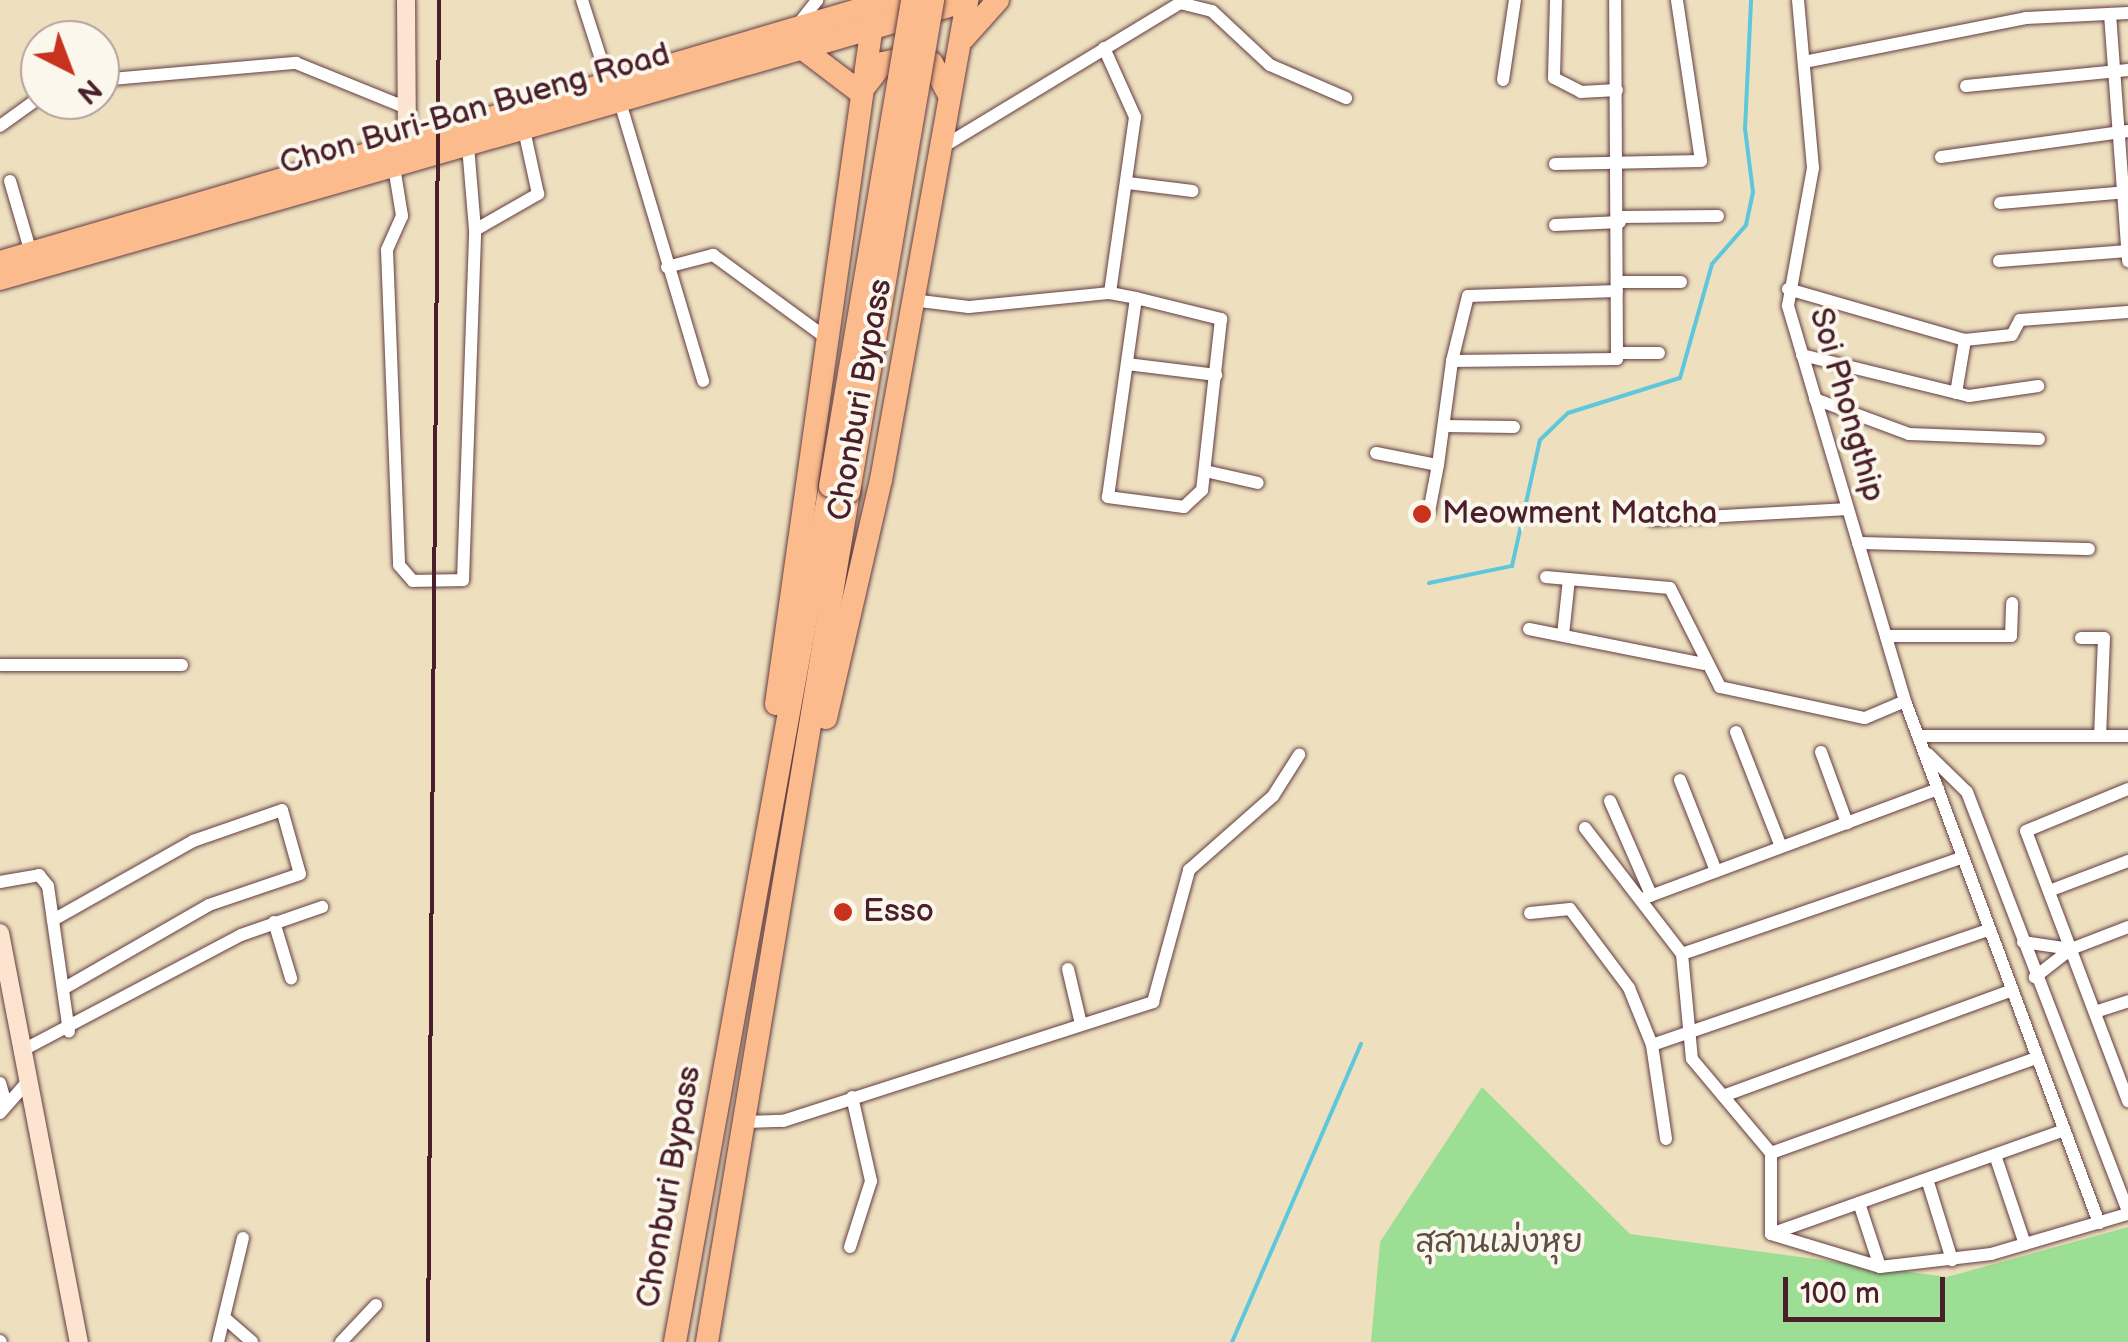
<!DOCTYPE html>
<meta charset="utf-8">
<style>
body{margin:0}
#map{position:relative;width:2128px;height:1342px;overflow:hidden;background:#eee0bf;font-family:"Balsamiq Sans","Playpen Sans Thai",sans-serif}
div>[style]{position:absolute}
[style*='--x']{left:calc(var(--x)*1px);top:calc(var(--y)*1px);width:calc(var(--w)*1px);rotate:calc(var(--a)*1deg)}
.green>*{inset:0;background:#9cde94}
.stream>*{height:4px;margin:-2px;padding:0 2px;transform-origin:2px;border-radius:2px;background:#5ec7db}
.roads{filter:drop-shadow(0 0 2px #633c41) drop-shadow(0 0 2px #633c41)}
.street>*{height:12px;margin:-6px;padding:0 6px;transform-origin:6px;border-radius:6px;background:#fff}
.secondary>*{height:18px;margin:-9px;padding:0 9px;transform-origin:9px;border-radius:9px;background:#fde4d1}
.highway>*{height:22px;margin:-11px;padding:0 11px;transform-origin:11px;border-radius:11px;background:#fbbb8d}
.rail>*{height:4px;margin:-2px;padding:0 2px;transform-origin:2px;border-radius:2px;background:#4a1f2b}
.bridges{filter:drop-shadow(0 0 2px #633c41) drop-shadow(0 0 2px #633c41)}
.highway-bridge>*{height:22px;margin:-11px;padding:0 11px;transform-origin:11px;border-radius:11px;background:#fbbb8d}
.dots>*{width:28px;height:28px;translate:-50% -50%;box-sizing:border-box;border:5px solid #fbf7ec;border-radius:50%}
span{translate:-50% -50%;white-space:nowrap;text-align:center;line-height:1.15;-webkit-text-stroke:8px #fbf7ec;paint-order:stroke}
.street-label{font-size:32px;color:#4a1f2b}
.poi-label{font-size:32px;color:#4a1f2b}
.left{translate:0 -50%;text-align:left}
.park-label{font-size:32px;color:#5e4f45}
.north{position:absolute;left:20px;top:20px;width:100px;height:100px;box-sizing:border-box;background:#fbf7ec;border:2px solid #b4a19f;border-radius:50%;rotate:138deg;font-size:28px;font-weight:700;line-height:40px;text-align:center;color:#4a1f2b}
.north::after{content:'';display:block;margin:auto;width:35px;height:45px;background:#c8321e;clip-path:polygon(50% 0,100% 100%,50% 72%,0 100%)}
.scale{position:absolute;left:1783px;top:1277px;width:162px;height:45px;box-sizing:border-box;border:5px solid #4a1f2b;border-top:0;padding-left:12px;font-size:30px;line-height:35px;white-space:nowrap;color:#4a1f2b;-webkit-text-stroke:8px #fbf7ec;paint-order:stroke}
</style>
<div id="map">
<div class="green">
<i style="clip-path:polygon(1482px 1087px,1630px 1234px,1947px 1277px,2128px 1227px,2128px 1342px,1371px 1342px,1380px 1242px)"></i>
</div>
<div class="stream">
<i style="--x:1429;--y:583;--w:85;--a:-11.6"></i>
<i style="--x:1512;--y:566;--w:129;--a:-77.5"></i>
<i style="--x:1540;--y:440;--w:39;--a:-44"></i>
<i style="--x:1568;--y:413;--w:117;--a:-17.4"></i>
<i style="--x:1680;--y:378;--w:118;--a:-74.3"></i>
<i style="--x:1712;--y:264;--w:52;--a:-48.9"></i>
<i style="--x:1746;--y:225;--w:34;--a:-78"></i>
<i style="--x:1753;--y:192;--w:64;--a:-97.2"></i>
<i style="--x:1745;--y:129;--w:129;--a:-87.3"></i>
<i style="--x:1232;--y:1342;--w:325;--a:-66.6"></i>
</div>
<div class="roads">
<div class="street">
<i style="--x:582;--y:0;--w:88;--a:72.2"></i>
<i style="--x:1556;--y:0;--w:78;--a:91.5"></i>
<i style="--x:1554;--y:78;--w:30;--a:27"></i>
<i style="--x:1581;--y:92;--w:36;--a:-3"></i>
<i style="--x:1798;--y:0;--w:169;--a:84.9"></i>
<i style="--x:1813;--y:168;--w:140;--a:100.3"></i>
<i style="--x:1788;--y:306;--w:412;--a:73.5"></i>
<i style="--x:1905;--y:701;--w:557;--a:69.61"></i>
<i style="--x:1180;--y:3;--w:33;--a:14"></i>
<i style="--x:1212;--y:11;--w:79;--a:43"></i>
<i style="--x:1270;--y:65;--w:83;--a:23.5"></i>
<i style="--x:2110;--y:14;--w:248;--a:85.8"></i>
<i style="--x:797;--y:26;--w:33;--a:-52"></i>
<i style="--x:1104;--y:48;--w:76;--a:65.8"></i>
<i style="--x:1135;--y:117;--w:178;--a:98.1"></i>
<i style="--x:1804;--y:62;--w:226;--a:-11.2"></i>
<i style="--x:2026;--y:18;--w:102;--a:-2.8"></i>
<i style="--x:100;--y:80;--w:197;--a:-5"></i>
<i style="--x:296;--y:63;--w:120;--a:22.1"></i>
<i style="--x:1503;--y:80;--w:81;--a:-81.5"></i>
<i style="--x:1966;--y:86;--w:163;--a:-5.6"></i>
<i style="--x:620;--y:102;--w:291;--a:73.4"></i>
<i style="--x:0;--y:126;--w:49;--a:-35.9"></i>
<i style="--x:468;--y:146;--w:84;--a:85.2"></i>
<i style="--x:939;--y:149;--w:288;--a:-31.2"></i>
<i style="--x:1941;--y:157;--w:189;--a:-7.9"></i>
<i style="--x:1555;--y:164;--w:146;--a:-1.2"></i>
<i style="--x:1701;--y:161;--w:163;--a:-98.5"></i>
<i style="--x:394;--y:167;--w:50;--a:80.7"></i>
<i style="--x:402;--y:216;--w:37;--a:114"></i>
<i style="--x:387;--y:250;--w:315;--a:87.8"></i>
<i style="--x:399;--y:565;--w:21;--a:49"></i>
<i style="--x:413;--y:581;--w:50;--a:-1.1"></i>
<i style="--x:463;--y:580;--w:350;--a:-88"></i>
<i style="--x:475;--y:230;--w:73;--a:-29.7"></i>
<i style="--x:538;--y:194;--w:66;--a:-102.3"></i>
<i style="--x:10;--y:181;--w:75;--a:73.7"></i>
<i style="--x:1128;--y:183;--w:65;--a:7"></i>
<i style="--x:2000;--y:203;--w:128;--a:-4.9"></i>
<i style="--x:1620;--y:217;--w:98;--a:-0.6"></i>
<i style="--x:1555;--y:225;--w:65;--a:-2.6"></i>
<i style="--x:1999;--y:261;--w:129;--a:-4.4"></i>
<i style="--x:667;--y:267;--w:48;--a:-14.6"></i>
<i style="--x:713;--y:255;--w:139;--a:36.2"></i>
<i style="--x:1619;--y:282;--w:62;--a:0"></i>
<i style="--x:1788;--y:289;--w:184;--a:16.1"></i>
<i style="--x:1965;--y:340;--w:47;--a:-6.1"></i>
<i style="--x:2012;--y:335;--w:17;--a:-62"></i>
<i style="--x:2020;--y:320;--w:108;--a:-4.2"></i>
<i style="--x:912;--y:300;--w:57;--a:7"></i>
<i style="--x:969;--y:307;--w:142;--a:-5.7"></i>
<i style="--x:1110;--y:293;--w:26;--a:11"></i>
<i style="--x:1136;--y:298;--w:88;--a:13.9"></i>
<i style="--x:1221;--y:319;--w:172;--a:96.3"></i>
<i style="--x:1202;--y:490;--w:25;--a:137"></i>
<i style="--x:1184;--y:507;--w:77;--a:-172.5"></i>
<i style="--x:1108;--y:497;--w:201;--a:-82"></i>
<i style="--x:1617;--y:353;--w:42;--a:0"></i>
<i style="--x:1802;--y:355;--w:172;--a:13.8"></i>
<i style="--x:1969;--y:396;--w:70;--a:-8.2"></i>
<i style="--x:1452;--y:361;--w:67;--a:-76.2"></i>
<i style="--x:1468;--y:296;--w:149;--a:-1.9"></i>
<i style="--x:1127;--y:364;--w:90;--a:7"></i>
<i style="--x:1956;--y:393;--w:54;--a:-80.4"></i>
<i style="--x:1815;--y:399;--w:100;--a:20.4"></i>
<i style="--x:1909;--y:434;--w:130;--a:2.2"></i>
<i style="--x:1445;--y:426;--w:69;--a:0.8"></i>
<i style="--x:1376;--y:453;--w:63;--a:11"></i>
<i style="--x:1438;--y:465;--w:105;--a:-82.3"></i>
<i style="--x:1452;--y:361;--w:165;--a:-0.7"></i>
<i style="--x:1617;--y:359;--w:359;--a:-90.3"></i>
<i style="--x:1205;--y:471;--w:54;--a:12.8"></i>
<i style="--x:1429;--y:512;--w:48;--a:-79.2"></i>
<i style="--x:1653;--y:520;--w:194;--a:-3.2"></i>
<i style="--x:1858;--y:543;--w:231;--a:1.5"></i>
<i style="--x:1546;--y:577;--w:124;--a:5.1"></i>
<i style="--x:1670;--y:588;--w:111;--a:63.2"></i>
<i style="--x:1720;--y:687;--w:148;--a:12.1"></i>
<i style="--x:1865;--y:718;--w:43;--a:-23"></i>
<i style="--x:1529;--y:629;--w:178;--a:11.3"></i>
<i style="--x:1563;--y:635;--w:56;--a:-83.9"></i>
<i style="--x:1886;--y:636;--w:125;--a:0"></i>
<i style="--x:2011;--y:636;--w:33;--a:-88"></i>
<i style="--x:2081;--y:638;--w:23;--a:0"></i>
<i style="--x:2104;--y:638;--w:98;--a:92.3"></i>
<i style="--x:0;--y:665;--w:182;--a:0"></i>
<i style="--x:1736;--y:732;--w:123;--a:68.6"></i>
<i style="--x:1918;--y:736;--w:210;--a:0"></i>
<i style="--x:1821;--y:752;--w:76;--a:69.9"></i>
<i style="--x:1928;--y:754;--w:54;--a:44.3"></i>
<i style="--x:1967;--y:792;--w:449;--a:69"></i>
<i style="--x:1680;--y:780;--w:98;--a:68.4"></i>
<i style="--x:2128;--y:789;--w:110;--a:157.6"></i>
<i style="--x:2026;--y:831;--w:289;--a:69.3"></i>
<i style="--x:1610;--y:801;--w:103;--a:66.4"></i>
<i style="--x:1585;--y:828;--w:159;--a:52.4"></i>
<i style="--x:1682;--y:954;--w:105;--a:84.6"></i>
<i style="--x:1692;--y:1059;--w:123;--a:50"></i>
<i style="--x:1771;--y:1153;--w:81;--a:90"></i>
<i style="--x:0;--y:882;--w:40;--a:-10"></i>
<i style="--x:39;--y:875;--w:14;--a:51"></i>
<i style="--x:48;--y:886;--w:147;--a:81.8"></i>
<i style="--x:2049;--y:891;--w:85;--a:-20.8"></i>
<i style="--x:1642;--y:899;--w:316;--a:-20.4"></i>
<i style="--x:1530;--y:913;--w:40;--a:-5.7"></i>
<i style="--x:1570;--y:909;--w:99;--a:53.2"></i>
<i style="--x:1629;--y:988;--w:61;--a:68"></i>
<i style="--x:1652;--y:1045;--w:95;--a:81.5"></i>
<i style="--x:53;--y:920;--w:161;--a:-29.4"></i>
<i style="--x:193;--y:841;--w:94;--a:-19.2"></i>
<i style="--x:282;--y:810;--w:66;--a:74.3"></i>
<i style="--x:300;--y:874;--w:96;--a:161.2"></i>
<i style="--x:209;--y:905;--w:168;--a:150.1"></i>
<i style="--x:274;--y:922;--w:59;--a:73.1"></i>
<i style="--x:2023;--y:942;--w:49;--a:8.3"></i>
<i style="--x:2071;--y:949;--w:46;--a:142.1"></i>
<i style="--x:2071;--y:949;--w:61;--a:-21.1"></i>
<i style="--x:1682;--y:954;--w:297;--a:-19"></i>
<i style="--x:1068;--y:969;--w:57;--a:76.7"></i>
<i style="--x:2095;--y:1012;--w:35;--a:-18"></i>
<i style="--x:1652;--y:1045;--w:357;--a:-18.9"></i>
<i style="--x:23;--y:1050;--w:246;--a:-27.8"></i>
<i style="--x:241;--y:935;--w:86;--a:-19.1"></i>
<i style="--x:0;--y:1083;--w:19;--a:74"></i>
<i style="--x:1723;--y:1096;--w:308;--a:-20.1"></i>
<i style="--x:0;--y:1113;--w:44;--a:-48.7"></i>
<i style="--x:745;--y:1122;--w:38;--a:-2"></i>
<i style="--x:783;--y:1121;--w:389;--a:-17.8"></i>
<i style="--x:1153;--y:1002;--w:137;--a:-74.7"></i>
<i style="--x:1189;--y:870;--w:112;--a:-41.4"></i>
<i style="--x:1273;--y:796;--w:49;--a:-57.6"></i>
<i style="--x:1771;--y:1153;--w:282;--a:-19.7"></i>
<i style="--x:1995;--y:1155;--w:94;--a:71.4"></i>
<i style="--x:1927;--y:1179;--w:85;--a:72.8"></i>
<i style="--x:1859;--y:1203;--w:67;--a:71.8"></i>
<i style="--x:1771;--y:1234;--w:114;--a:16.8"></i>
<i style="--x:1880;--y:1267;--w:112;--a:-6.7"></i>
<i style="--x:1991;--y:1254;--w:143;--a:-16.3"></i>
<i style="--x:1771;--y:1234;--w:311;--a:-19.5"></i>
<i style="--x:850;--y:1247;--w:69;--a:-72.3"></i>
<i style="--x:871;--y:1181;--w:86;--a:-102.7"></i>
<i style="--x:227;--y:1320;--w:33;--a:41"></i>
<i style="--x:0;--y:1341;--w:1;--a:45"></i>
<i style="--x:218;--y:1342;--w:107;--a:-76.5"></i>
<i style="--x:341;--y:1342;--w:51;--a:-46.6"></i>
</div>
<div class="secondary">
<i style="--x:406;--y:0;--w:143;--a:89.6"></i>
<i style="--x:0;--y:933;--w:417;--a:79.1"></i>
</div>
<div class="highway">
<i style="--x:964;--y:38;--w:51;--a:-48.2"></i>
<i style="--x:803;--y:49;--w:73;--a:37.2"></i>
<i style="--x:866;--y:85;--w:28;--a:-52"></i>
<i style="--x:883;--y:63;--w:34;--a:-12"></i>
<i style="--x:916;--y:56;--w:17;--a:24"></i>
<i style="--x:932;--y:63;--w:34;--a:62"></i>
<i style="--x:0;--y:262;--w:930;--a:-16.37"></i>
<i style="--x:0;--y:279;--w:1006;--a:-16.04"></i>
<i style="--x:776;--y:704;--w:693;--a:-81.95"></i>
<i style="--x:826;--y:718;--w:244;--a:-77"></i>
<i style="--x:881;--y:480;--w:488;--a:-79.8"></i>
<i style="--x:675;--y:1342;--w:870;--a:-79.74"></i>
<i style="--x:707;--y:1342;--w:862;--a:-80.52"></i>
</div>
</div>
<div class="rail">
<i style="--x:428;--y:1342;--w:1342;--a:-89.53"></i>
</div>
<div class="bridges">
<div class="highway-bridge">
<i style="--x:830;--y:486;--w:493;--a:-80.4"></i>
<i style="--x:849;--y:492;--w:499;--a:-80.3"></i>
</div>
</div>
<div class="dots">
<i style="left:1422px;top:514px;background:#c8321e"></i>
<i style="left:843px;top:912px;background:#c8321e"></i>
</div>
<div class="street-label">
<span style="left:475px;top:110px;rotate:-16deg">Chon Buri-Ban Bueng Road</span>
<span style="left:861px;top:400px;rotate:-80deg">Chonburi Bypass</span>
<span style="left:1846px;top:405px;rotate:74deg">Soi Phongthip</span>
<span style="left:670px;top:1187px;rotate:-80deg">Chonburi Bypass</span>
</div>
<div class="poi-label">
<span class="left" style="left:1442px;top:514px">Meowment Matcha</span>
<span class="left" style="left:863px;top:912px">Esso</span>
</div>
<div class="park-label">
<span style="left:1499px;top:1243px">สุสานเม่งหุย</span>
</div>
<div class="north">N</div>
<div class="scale">100 m</div>
</div>
